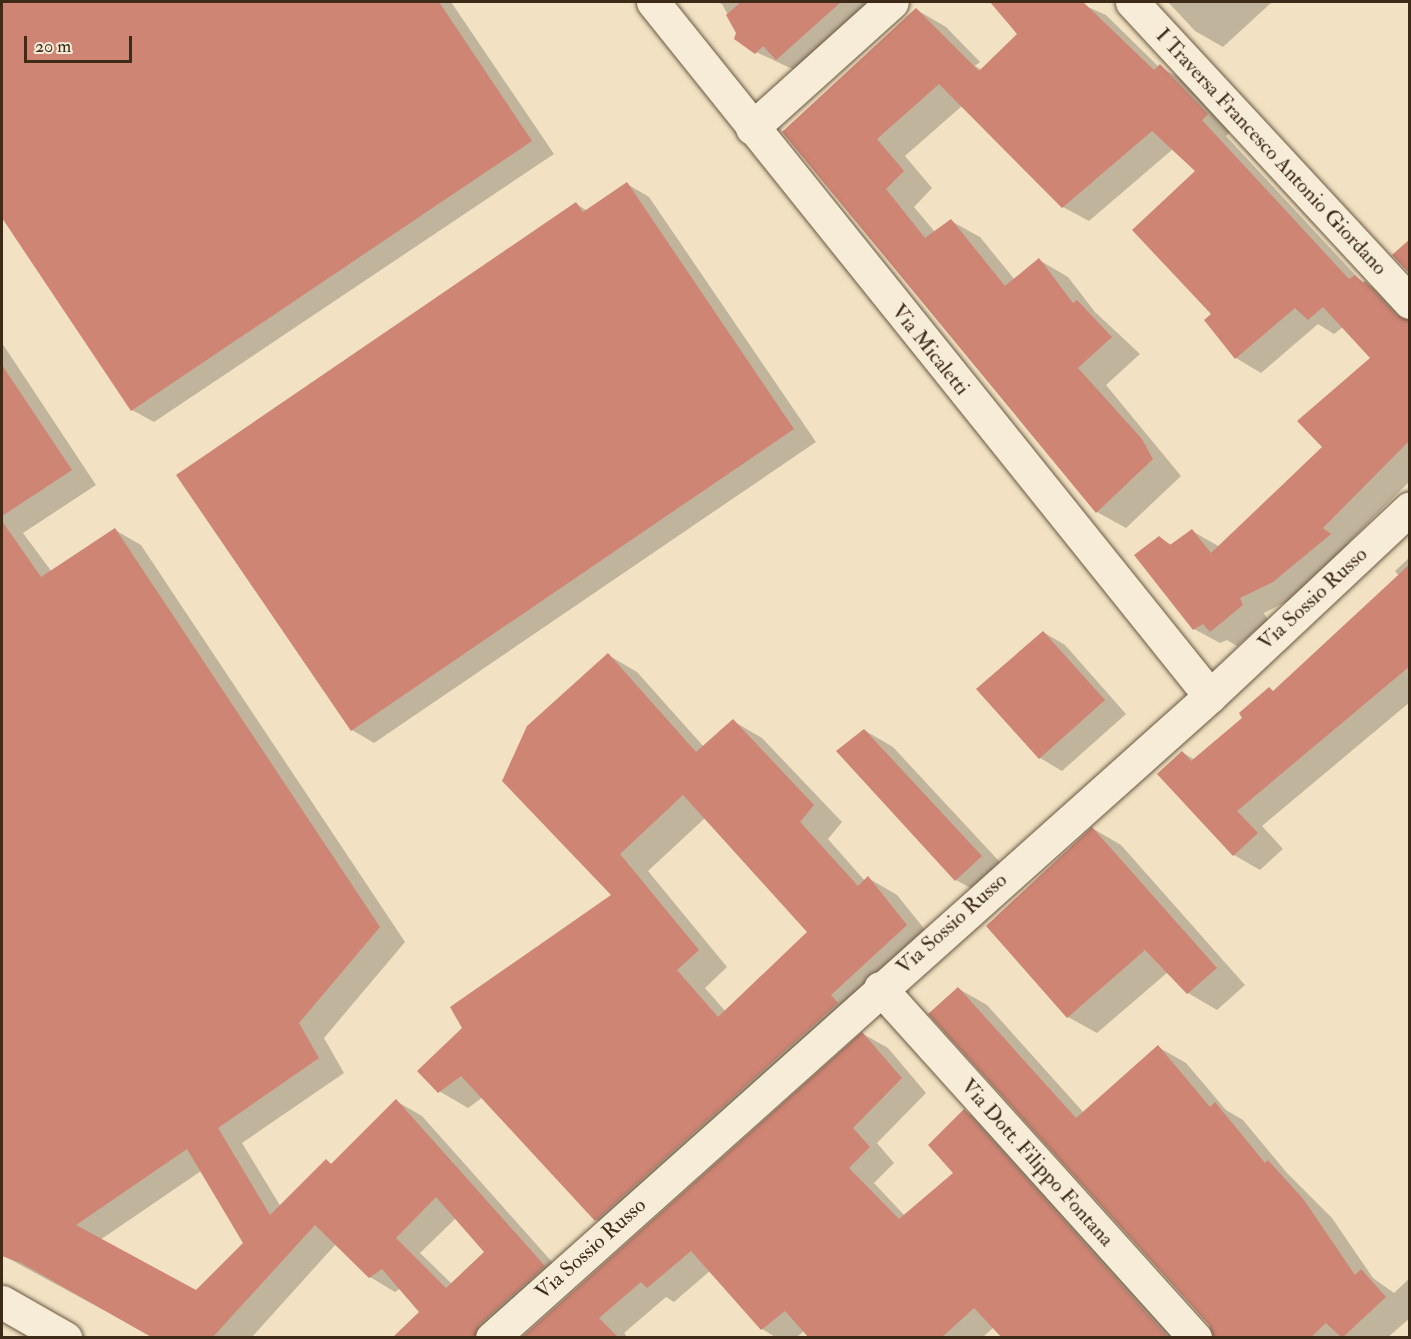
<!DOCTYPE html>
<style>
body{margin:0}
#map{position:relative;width:1411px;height:1339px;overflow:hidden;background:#f2e2c3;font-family:"IM FELL Double Pica",serif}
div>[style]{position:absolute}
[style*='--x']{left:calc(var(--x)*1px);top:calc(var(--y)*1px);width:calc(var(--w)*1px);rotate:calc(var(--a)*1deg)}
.shadow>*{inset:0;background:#0003}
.building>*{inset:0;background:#ce8574}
.roads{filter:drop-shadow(0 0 2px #6a5942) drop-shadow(0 0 2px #6a5942)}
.street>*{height:33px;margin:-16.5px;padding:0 16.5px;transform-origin:16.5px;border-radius:16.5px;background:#f7ecd8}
span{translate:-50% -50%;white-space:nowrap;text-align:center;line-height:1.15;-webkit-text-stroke:4.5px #f7ecd8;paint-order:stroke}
.street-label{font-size:21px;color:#3d2b17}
.frame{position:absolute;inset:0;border:3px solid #3d2b17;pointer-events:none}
.scale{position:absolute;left:24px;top:36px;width:108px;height:27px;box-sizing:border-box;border:3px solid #3d2b17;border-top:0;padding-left:8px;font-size:18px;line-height:21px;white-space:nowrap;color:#3d2b17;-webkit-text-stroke:4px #f7ecd8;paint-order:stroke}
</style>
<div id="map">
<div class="shadow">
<i style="clip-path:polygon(8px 2px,451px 2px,554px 154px,154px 422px,132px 410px,2px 215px,2px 6px)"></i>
<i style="clip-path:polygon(716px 2px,887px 2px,805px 75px,756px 52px,738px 33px,722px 4px)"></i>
<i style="clip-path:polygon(992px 2px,1047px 2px,1023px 22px)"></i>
<i style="clip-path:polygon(1077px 2px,1106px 15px,1159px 67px,1186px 81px,1233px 130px,1226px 136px,1359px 279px,1391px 298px,1410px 318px,1410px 481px,1348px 543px,1355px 550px,1298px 596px,1264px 613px,1268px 620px,1237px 646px,1227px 640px,1220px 643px,1194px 629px,1159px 538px,1172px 545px,1192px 531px,1220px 547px,1324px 447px,1372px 359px,1343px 327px,1334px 334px,1318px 324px,1261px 373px,1236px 358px,1213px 314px,1197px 171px,1173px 149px,1089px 221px,1063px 207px,963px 105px,905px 156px,932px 188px,914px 207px,935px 232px,951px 221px,980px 237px,1015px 280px,1039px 260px,1068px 277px,1095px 312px,1140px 354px,1106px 385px,1181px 476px,1126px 528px,1097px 512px,784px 132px,917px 10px,946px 27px,980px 62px,975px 66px,982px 70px,1021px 32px)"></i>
<i style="clip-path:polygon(1168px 2px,1272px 2px,1223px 47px,1195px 31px)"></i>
<i style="clip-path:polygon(627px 184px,649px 197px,816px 442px,374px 743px,352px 730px,576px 204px,588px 211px)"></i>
<i style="clip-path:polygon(evenodd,2px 343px,96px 485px,23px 533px,52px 572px,115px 530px,141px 545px,405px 942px,324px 1038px,344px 1073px,242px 1143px,281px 1207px,326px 1161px,333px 1165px,396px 1101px,422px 1116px,569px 1281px,509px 1338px,394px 1338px,421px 1312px,401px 1288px,395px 1292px,370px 1277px,336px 1244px,251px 1338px,155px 1338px,2px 1255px,2px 343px,201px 1171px,245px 1243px,196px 1292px,100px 1240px,201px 1171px,2px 343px,456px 1218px,486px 1252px,452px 1284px,420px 1253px,456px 1218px)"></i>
<i style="clip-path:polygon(1410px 557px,1410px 702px,1262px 826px,1283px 849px,1260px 870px,1234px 855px,1182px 752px,1195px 760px,1244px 719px,1269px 688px,1274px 692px,1399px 576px,1395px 571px)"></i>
<i style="clip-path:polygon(1043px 632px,1065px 645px,1126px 714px,1062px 771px,1040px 758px)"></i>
<i style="clip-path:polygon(evenodd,608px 655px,637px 672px,704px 747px,733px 721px,762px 738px,842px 822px,828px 839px,865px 881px,868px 878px,897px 895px,935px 942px,625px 1237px,596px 1220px,483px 1097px,468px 1108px,439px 1091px,613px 896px,608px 655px,705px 818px,809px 932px,726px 1012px,705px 988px,727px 967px,648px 871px,705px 818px)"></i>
<i style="clip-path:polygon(864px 730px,893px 747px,1010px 873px,985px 896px,956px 880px)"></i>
<i style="clip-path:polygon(1092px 828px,1121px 845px,1245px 985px,1217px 1010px,1188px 993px,1168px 972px,1097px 1033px,1068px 1017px)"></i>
<i style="clip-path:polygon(959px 989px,987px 1005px,1084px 1113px,1158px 1047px,1186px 1063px,1226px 1110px,1243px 1120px,1287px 1173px,1332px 1218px,1373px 1278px,1394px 1293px,1410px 1278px,1410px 1318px,1387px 1338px,1251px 1338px)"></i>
<i style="clip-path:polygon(863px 1034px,888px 1048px,926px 1093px,877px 1143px,894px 1163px,874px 1183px,905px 1216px,955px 1173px,964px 1111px,990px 1126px,1180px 1338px,1004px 1338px,994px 1327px,982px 1338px,811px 1338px,804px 1331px,796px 1338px,777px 1338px,762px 1329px,711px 1270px,674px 1302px,666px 1297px,624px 1333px,628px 1338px,522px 1338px)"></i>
</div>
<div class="building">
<i style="clip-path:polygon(2px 2px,439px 2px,532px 141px,131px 411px,2px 218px)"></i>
<i style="clip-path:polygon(741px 2px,841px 2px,776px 60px,763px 46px,755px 54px,734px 39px,736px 33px,726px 15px)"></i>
<i style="clip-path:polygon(990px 2px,1083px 2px,1154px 70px,1160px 64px,1208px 114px,1202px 120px,1349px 279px,1355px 275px,1363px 283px,1365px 281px,1396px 315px,1410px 320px,1410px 440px,1323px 528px,1331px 534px,1273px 582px,1240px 598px,1243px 605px,1210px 632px,1203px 624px,1193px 630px,1134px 555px,1159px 536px,1170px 545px,1192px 529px,1211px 553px,1322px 447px,1297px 421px,1370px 358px,1323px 307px,1308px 320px,1295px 308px,1235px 359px,1204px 320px,1211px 314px,1132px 230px,1195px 171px,1152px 131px,1062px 208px,939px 84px,877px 139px,904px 171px,886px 189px,925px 238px,951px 219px,1005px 286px,1039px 258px,1073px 303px,1077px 300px,1112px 337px,1078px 368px,1142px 439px,1153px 459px,1096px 513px,782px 132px,916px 8px,979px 71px,1017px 34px)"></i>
<i style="clip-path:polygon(627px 182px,794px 429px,351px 731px,176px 475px,576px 202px,583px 212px)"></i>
<i style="clip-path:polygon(1410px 239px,1410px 274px,1392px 255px)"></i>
<i style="clip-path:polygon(2px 365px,72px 470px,2px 516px)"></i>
<i style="clip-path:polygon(evenodd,2px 521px,41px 577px,115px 528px,380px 927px,299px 1023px,319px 1058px,218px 1128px,270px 1215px,326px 1159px,331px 1164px,396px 1099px,545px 1266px,480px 1324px,474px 1338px,392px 1338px,419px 1312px,382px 1269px,369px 1278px,315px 1225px,212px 1338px,153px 1338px,21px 1263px,2px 1256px,2px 521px,187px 1149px,243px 1243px,196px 1290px,76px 1225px,187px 1149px,2px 521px,436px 1197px,484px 1252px,446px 1288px,396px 1238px,436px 1197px)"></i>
<i style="clip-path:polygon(1410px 564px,1410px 666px,1237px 811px,1258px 833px,1233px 856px,1157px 774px,1182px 751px,1191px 761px,1242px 718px,1239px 713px,1269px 687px,1273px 691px)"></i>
<i style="clip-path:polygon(1043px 631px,1105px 700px,1039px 759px,976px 689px)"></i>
<i style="clip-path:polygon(evenodd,608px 653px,696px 752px,733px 719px,814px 805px,800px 822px,858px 886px,868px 876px,907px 925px,831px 995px,838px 1003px,595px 1221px,461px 1076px,438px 1093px,417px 1071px,462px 1028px,450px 1007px,611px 895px,502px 781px,527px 726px,608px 653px,683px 795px,807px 932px,718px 1017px,677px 970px,699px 950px,620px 854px,683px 795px)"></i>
<i style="clip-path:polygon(864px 729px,982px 856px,955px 881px,836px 751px)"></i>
<i style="clip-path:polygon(1092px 827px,1217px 968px,1187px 994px,1145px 950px,1067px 1018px,986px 926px)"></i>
<i style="clip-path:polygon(958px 987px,1076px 1118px,1158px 1045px,1210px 1107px,1215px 1102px,1265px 1163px,1268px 1160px,1304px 1200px,1355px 1275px,1361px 1269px,1386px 1297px,1342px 1338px,1326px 1323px,1310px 1338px,1213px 1338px,1209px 1325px,928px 1014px)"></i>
<i style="clip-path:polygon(862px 1032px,902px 1078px,853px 1128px,870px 1147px,849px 1168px,899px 1219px,953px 1173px,928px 1145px,964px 1109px,1169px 1338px,1002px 1338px,974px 1308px,941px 1338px,809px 1338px,785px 1311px,761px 1330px,691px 1251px,647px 1288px,641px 1282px,599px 1318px,619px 1338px,521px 1338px)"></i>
</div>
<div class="roads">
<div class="street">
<i style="--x:653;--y:2;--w:890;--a:51.25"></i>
<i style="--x:1132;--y:2;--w:409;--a:47.2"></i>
<i style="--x:752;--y:128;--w:188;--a:-42"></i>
<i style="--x:880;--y:988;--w:471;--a:48"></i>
<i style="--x:2;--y:1302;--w:73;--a:29.7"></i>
<i style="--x:492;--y:1338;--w:963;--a:-41.8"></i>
<i style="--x:1210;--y:696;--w:274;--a:-43.2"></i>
</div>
</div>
<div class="street-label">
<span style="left:1271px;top:152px;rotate:47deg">I Traversa Francesco Antonio Giordano</span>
<span style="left:930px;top:350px;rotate:51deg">Via Micaletti</span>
<span style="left:1313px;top:599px;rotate:-43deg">Via Sossio Russo</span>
<span style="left:952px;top:924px;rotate:-42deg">Via Sossio Russo</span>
<span style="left:1037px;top:1163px;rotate:48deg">Via Dott. Filippo Fontana</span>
<span style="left:591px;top:1249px;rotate:-42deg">Via Sossio Russo</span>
</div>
<div class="frame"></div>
<div class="scale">20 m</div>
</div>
